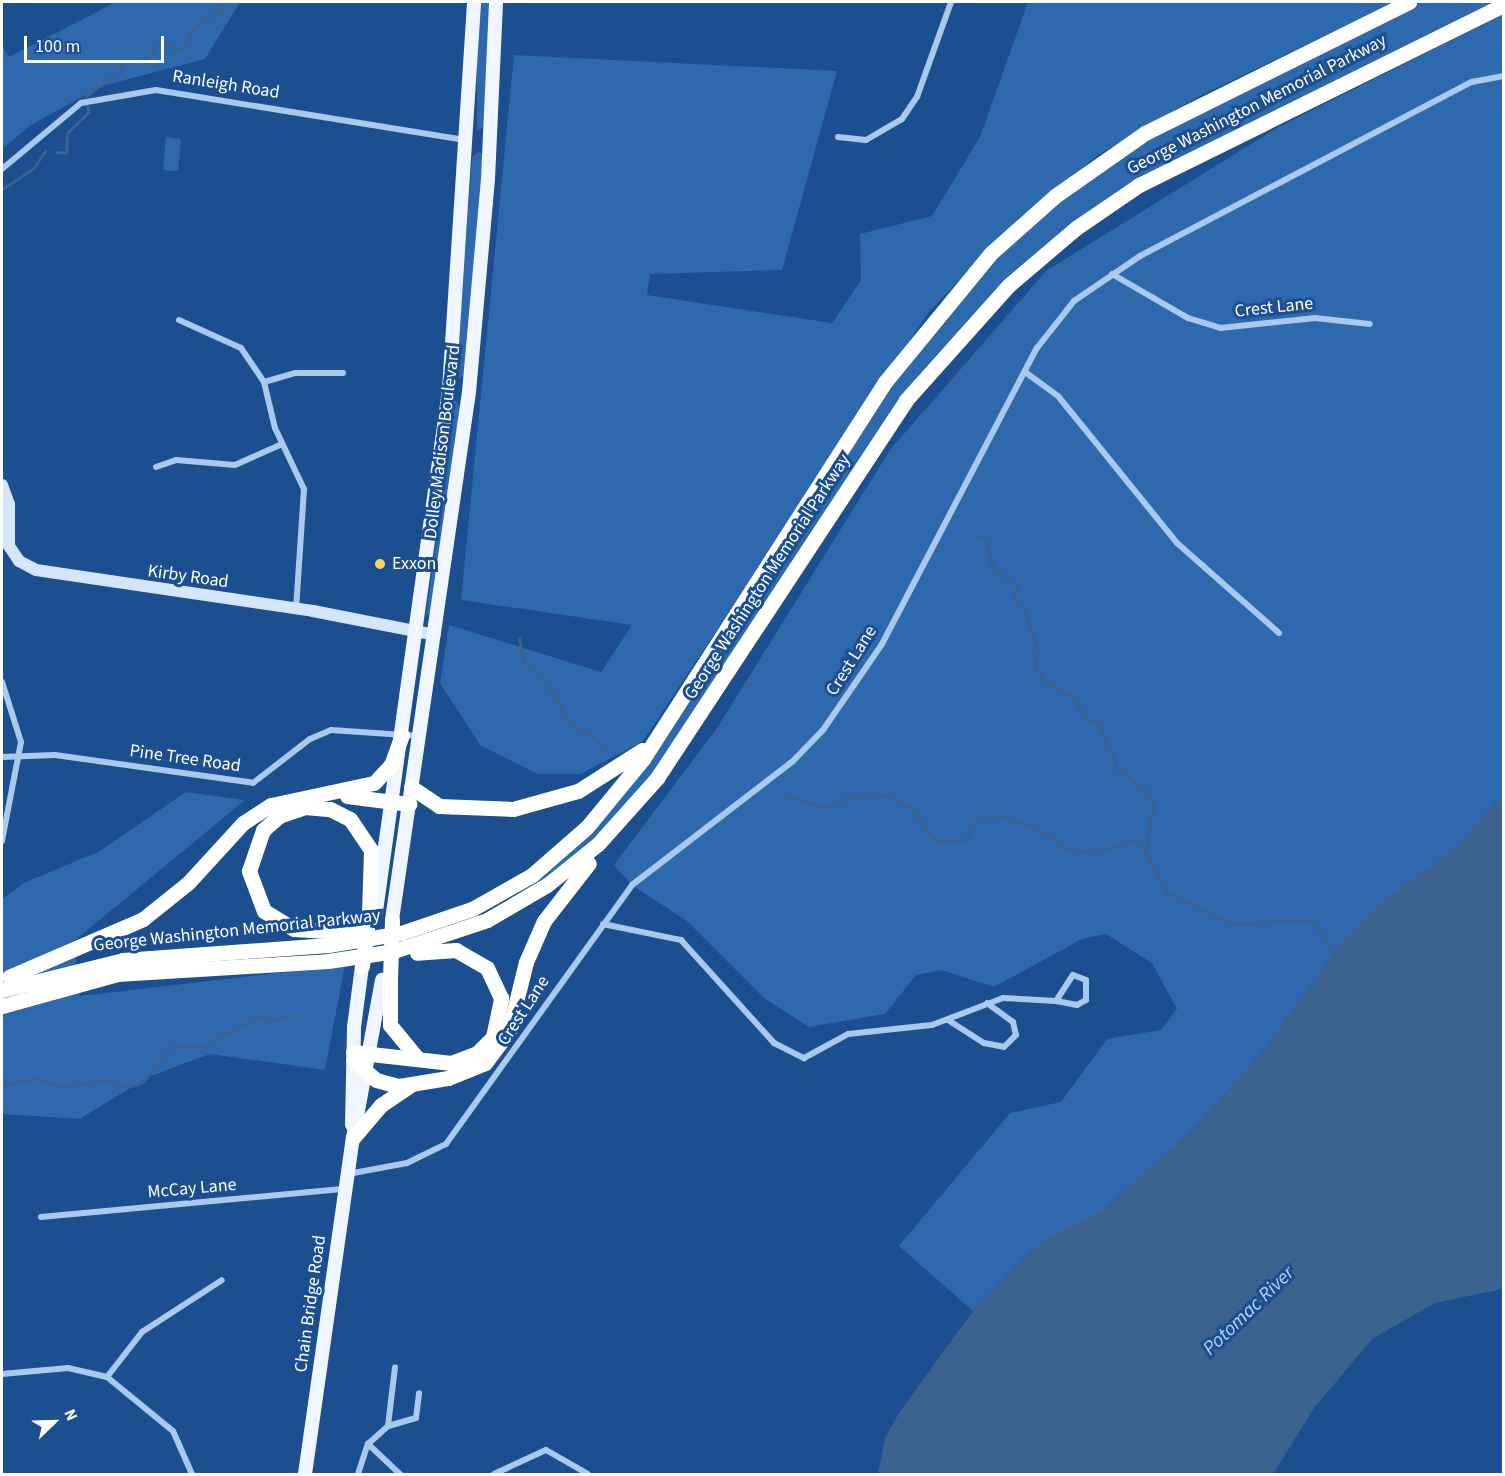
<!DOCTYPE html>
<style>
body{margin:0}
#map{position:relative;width:1505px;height:1476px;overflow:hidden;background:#1b4f8f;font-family:"Source Sans 3",sans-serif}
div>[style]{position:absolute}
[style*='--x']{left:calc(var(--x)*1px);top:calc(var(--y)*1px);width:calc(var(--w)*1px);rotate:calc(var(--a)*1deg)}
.green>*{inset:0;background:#2e69ad}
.water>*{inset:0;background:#3c6290}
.stream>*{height:3px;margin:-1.5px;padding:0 1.5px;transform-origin:1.5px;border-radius:1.5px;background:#3c6290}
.minor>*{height:6px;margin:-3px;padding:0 3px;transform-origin:3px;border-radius:3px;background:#a9c9ee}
.secondary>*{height:12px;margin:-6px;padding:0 6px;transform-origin:6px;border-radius:6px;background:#d6e6fa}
.primary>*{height:14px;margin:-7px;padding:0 7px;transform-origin:7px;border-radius:7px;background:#f0f6ff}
.motorway>*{height:15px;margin:-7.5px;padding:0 7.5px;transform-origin:7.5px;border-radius:7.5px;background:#fff}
.motorway-bridge>*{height:15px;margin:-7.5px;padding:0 7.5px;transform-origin:7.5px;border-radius:7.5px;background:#fff}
.dots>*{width:16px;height:16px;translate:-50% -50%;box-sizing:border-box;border:3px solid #1b4f8f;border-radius:50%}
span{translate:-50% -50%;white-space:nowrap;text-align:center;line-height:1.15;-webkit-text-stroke:6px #1b4f8f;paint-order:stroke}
.street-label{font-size:18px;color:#fff}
.poi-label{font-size:18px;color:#fff}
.left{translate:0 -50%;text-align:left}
.water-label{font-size:20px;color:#b5d3f5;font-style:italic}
.frame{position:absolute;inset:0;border:3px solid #fff;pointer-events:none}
.north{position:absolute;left:24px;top:1392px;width:60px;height:60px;-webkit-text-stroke:4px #1b4f8f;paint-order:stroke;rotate:67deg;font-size:16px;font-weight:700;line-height:24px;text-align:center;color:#fff}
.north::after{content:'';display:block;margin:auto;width:21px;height:27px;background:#fff;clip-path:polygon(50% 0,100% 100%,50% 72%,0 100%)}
.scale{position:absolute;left:24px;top:36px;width:140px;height:27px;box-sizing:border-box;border:3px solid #fff;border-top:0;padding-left:8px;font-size:18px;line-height:21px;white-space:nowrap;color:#fff;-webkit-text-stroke:4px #1b4f8f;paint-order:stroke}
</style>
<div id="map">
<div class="green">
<i style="clip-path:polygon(116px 2px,240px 2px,205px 59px,102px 86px,31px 125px,2px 149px,2px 45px,9px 57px)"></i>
<i style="clip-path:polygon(477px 2px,490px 2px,485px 127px,477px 131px)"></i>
<i style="clip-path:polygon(1028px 2px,1395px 2px,1198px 97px,1098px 155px,1008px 229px,928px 313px,643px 741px,581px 774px,538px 774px,480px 745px,440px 683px,449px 625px,601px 672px,632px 625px,461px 600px,514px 55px,837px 71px,782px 270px,650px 274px,647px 295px,832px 323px,861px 280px,860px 234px,932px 216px,980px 137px)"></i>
<i style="clip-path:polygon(1421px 2px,1496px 2px,1140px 178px,998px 287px,916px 378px,678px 742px,624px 809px,568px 864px,522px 895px,518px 891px,582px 839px,915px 347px,971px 280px,1067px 194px,1134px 145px)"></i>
<i style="clip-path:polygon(1503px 14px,1503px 795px,1457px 847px,1344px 940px,1267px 1047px,1198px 1125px,1105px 1209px,1032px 1251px,973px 1311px,899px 1246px,1010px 1113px,1061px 1102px,1107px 1039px,1161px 1030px,1177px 1009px,1152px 963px,1106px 934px,1082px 939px,994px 987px,942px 970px,916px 975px,885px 1014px,809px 1027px,764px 998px,687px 921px,632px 885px,614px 865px,717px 728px,890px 450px,1046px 271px,1277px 128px)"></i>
<i style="clip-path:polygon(166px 137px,181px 139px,178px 171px,163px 170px)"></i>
<i style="clip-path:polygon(478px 152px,484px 154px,465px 376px,456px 378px,472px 157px)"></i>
<i style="clip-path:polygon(455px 400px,460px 407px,432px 612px,426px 616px)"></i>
<i style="clip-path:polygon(186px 792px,245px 800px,74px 941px,80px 996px,345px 965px,325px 1070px,210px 1054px,148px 1077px,80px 1119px,2px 1114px,2px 899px,24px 883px,100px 851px)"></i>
</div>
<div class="water">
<i style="clip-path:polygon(1503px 795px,1503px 1289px,1435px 1303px,1372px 1339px,1314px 1408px,1273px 1474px,878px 1474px,885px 1438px,899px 1413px,973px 1311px,1032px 1251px,1054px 1234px,1105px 1209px,1198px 1125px,1267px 1047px,1344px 940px,1377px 906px,1457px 847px)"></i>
</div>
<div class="stream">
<i style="--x:86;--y:96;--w:41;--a:-37.1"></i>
<i style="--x:119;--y:71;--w:9;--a:-72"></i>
<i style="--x:122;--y:62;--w:31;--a:-7"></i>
<i style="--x:153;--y:58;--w:7;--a:-106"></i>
<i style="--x:151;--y:51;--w:15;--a:-37"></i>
<i style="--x:163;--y:42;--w:17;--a:33"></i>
<i style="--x:177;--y:51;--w:13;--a:-32"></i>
<i style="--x:188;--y:44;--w:14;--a:-78"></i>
<i style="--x:191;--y:30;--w:35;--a:-35"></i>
<i style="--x:220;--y:10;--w:9;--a:-69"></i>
<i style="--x:56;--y:152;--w:10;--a:6"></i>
<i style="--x:66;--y:153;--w:20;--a:-87"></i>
<i style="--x:67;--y:133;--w:30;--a:-44"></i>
<i style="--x:89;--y:112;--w:6;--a:-108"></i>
<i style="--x:2;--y:189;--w:37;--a:-33"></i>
<i style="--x:33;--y:169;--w:22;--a:-56"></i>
<i style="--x:974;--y:533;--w:14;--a:30"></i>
<i style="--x:986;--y:540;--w:28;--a:77"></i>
<i style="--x:992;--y:567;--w:31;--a:37"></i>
<i style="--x:1017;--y:586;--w:13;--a:103"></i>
<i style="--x:1014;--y:599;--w:18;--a:49"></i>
<i style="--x:1026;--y:613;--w:36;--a:72"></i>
<i style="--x:1037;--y:647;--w:23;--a:92"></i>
<i style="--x:1036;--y:670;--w:14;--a:54"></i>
<i style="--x:1044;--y:681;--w:33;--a:29"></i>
<i style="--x:1073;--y:697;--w:26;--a:59"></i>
<i style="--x:1086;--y:719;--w:14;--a:17"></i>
<i style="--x:1099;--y:723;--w:49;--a:68.6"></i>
<i style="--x:1117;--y:769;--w:36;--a:36"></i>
<i style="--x:1146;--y:790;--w:15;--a:62"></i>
<i style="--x:1153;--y:803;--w:47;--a:98.7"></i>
<i style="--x:519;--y:638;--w:24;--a:78"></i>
<i style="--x:524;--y:661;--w:45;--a:47.7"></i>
<i style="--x:554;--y:694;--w:28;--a:64"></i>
<i style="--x:566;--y:719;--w:47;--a:34.7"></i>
<i style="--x:782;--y:795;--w:48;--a:15.8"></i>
<i style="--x:828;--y:808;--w:23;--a:-29"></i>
<i style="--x:848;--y:797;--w:43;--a:-1.3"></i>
<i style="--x:891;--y:796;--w:25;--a:32"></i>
<i style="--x:912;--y:809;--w:39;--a:54"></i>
<i style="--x:935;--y:841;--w:31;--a:-2"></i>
<i style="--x:966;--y:840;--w:15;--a:-70"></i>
<i style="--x:971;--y:826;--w:22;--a:-32"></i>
<i style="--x:990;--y:814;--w:48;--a:15.8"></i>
<i style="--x:1036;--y:827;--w:36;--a:37"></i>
<i style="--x:1065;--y:849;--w:24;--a:9"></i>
<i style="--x:1089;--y:853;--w:52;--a:-14.6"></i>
<i style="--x:1139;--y:840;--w:59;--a:61.7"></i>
<i style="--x:1167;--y:892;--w:72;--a:26.2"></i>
<i style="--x:1232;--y:924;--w:78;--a:-2.9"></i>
<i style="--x:1310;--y:920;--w:40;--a:50"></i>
<i style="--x:2;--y:1085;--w:33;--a:-11"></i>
<i style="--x:34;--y:1079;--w:28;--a:15"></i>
<i style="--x:61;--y:1086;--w:46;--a:-7.4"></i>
<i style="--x:107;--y:1080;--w:21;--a:19"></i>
<i style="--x:127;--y:1087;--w:17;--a:-17"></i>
<i style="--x:143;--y:1082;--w:48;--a:-51"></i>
<i style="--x:173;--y:1045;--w:30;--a:2"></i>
<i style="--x:203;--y:1046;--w:68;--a:-27.3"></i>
<i style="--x:263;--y:1015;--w:8;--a:50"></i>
<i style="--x:268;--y:1021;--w:28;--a:-13"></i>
</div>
<div class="minor">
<i style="--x:838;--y:137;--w:28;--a:6"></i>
<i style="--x:866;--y:140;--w:42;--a:-30.3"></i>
<i style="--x:902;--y:119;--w:27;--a:-56"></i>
<i style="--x:917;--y:97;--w:101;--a:-70.3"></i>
<i style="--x:2;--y:169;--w:103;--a:-39.9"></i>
<i style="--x:81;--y:103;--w:76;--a:-9.8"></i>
<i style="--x:156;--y:90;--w:313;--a:9.2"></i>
<i style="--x:1112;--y:274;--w:88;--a:30.1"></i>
<i style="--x:1188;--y:318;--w:34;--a:17"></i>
<i style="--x:1220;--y:328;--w:96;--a:-6"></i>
<i style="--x:1315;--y:318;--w:55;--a:6.2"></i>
<i style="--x:179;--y:320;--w:68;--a:24.3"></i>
<i style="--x:241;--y:348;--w:41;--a:55.9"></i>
<i style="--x:264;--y:382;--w:47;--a:76.6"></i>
<i style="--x:275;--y:428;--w:68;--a:64.6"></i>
<i style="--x:304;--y:489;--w:119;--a:93.8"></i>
<i style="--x:1025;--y:372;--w:41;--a:36"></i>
<i style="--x:1058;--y:396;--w:189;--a:51"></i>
<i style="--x:1177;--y:543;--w:136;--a:41.4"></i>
<i style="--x:264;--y:382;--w:32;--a:-16"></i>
<i style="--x:295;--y:373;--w:48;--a:0"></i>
<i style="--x:156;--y:467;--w:21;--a:-19"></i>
<i style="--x:176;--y:460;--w:59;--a:4.8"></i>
<i style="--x:235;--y:465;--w:51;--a:-24.1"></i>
<i style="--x:2;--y:682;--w:63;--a:72.4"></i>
<i style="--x:21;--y:742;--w:101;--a:100.9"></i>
<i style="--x:2;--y:757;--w:53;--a:-2.2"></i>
<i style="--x:55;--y:755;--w:200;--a:8"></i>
<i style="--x:253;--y:783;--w:72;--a:-37.7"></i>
<i style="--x:310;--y:739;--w:23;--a:-23"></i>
<i style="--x:331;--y:730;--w:88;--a:3.9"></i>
<i style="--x:603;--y:924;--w:80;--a:11.6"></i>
<i style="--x:681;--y:940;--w:139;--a:47.9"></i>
<i style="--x:774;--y:1043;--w:34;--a:27"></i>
<i style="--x:804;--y:1058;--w:50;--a:-28.6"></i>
<i style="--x:848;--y:1034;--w:84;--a:-6.1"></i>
<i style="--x:932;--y:1025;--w:76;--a:-20.8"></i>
<i style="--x:1003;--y:998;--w:53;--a:3.2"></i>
<i style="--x:1073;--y:975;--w:14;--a:21"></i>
<i style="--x:1086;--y:980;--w:20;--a:90"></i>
<i style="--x:1086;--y:1000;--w:10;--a:151"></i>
<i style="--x:1077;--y:1005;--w:21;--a:-169"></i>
<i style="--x:1056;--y:1001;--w:31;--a:-57"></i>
<i style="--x:948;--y:1020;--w:43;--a:32.6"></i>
<i style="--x:984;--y:1043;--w:20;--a:11"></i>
<i style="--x:1004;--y:1047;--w:17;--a:-45"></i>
<i style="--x:1016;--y:1035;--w:13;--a:-103"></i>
<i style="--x:1013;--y:1022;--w:32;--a:-144"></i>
<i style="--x:348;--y:1174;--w:60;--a:-10.6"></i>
<i style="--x:407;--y:1163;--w:43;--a:-26"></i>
<i style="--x:446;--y:1144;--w:319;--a:-54.3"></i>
<i style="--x:632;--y:885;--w:202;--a:-37.6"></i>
<i style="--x:792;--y:762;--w:45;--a:-45.9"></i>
<i style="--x:823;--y:730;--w:104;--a:-55.5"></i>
<i style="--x:882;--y:644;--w:334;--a:-62.4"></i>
<i style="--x:1037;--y:348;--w:60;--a:-51.8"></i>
<i style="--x:1074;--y:301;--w:80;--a:-34.3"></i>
<i style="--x:1140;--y:256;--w:375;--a:-27.7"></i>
<i style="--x:1472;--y:82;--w:33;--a:-11"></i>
<i style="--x:41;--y:1217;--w:305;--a:-5.3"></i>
<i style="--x:2;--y:1374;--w:66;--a:-5.2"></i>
<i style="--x:68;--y:1368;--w:40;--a:13"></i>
<i style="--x:107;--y:1377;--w:85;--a:39.3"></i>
<i style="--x:173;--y:1431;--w:47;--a:66.2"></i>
<i style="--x:107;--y:1377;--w:57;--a:-52.1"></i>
<i style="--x:142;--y:1332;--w:95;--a:-33"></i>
<i style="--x:388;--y:1426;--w:29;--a:-16"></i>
<i style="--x:416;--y:1418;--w:25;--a:-83"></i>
<i style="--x:368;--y:1444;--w:44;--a:43.2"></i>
<i style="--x:358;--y:1474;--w:32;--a:-72"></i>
<i style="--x:368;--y:1444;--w:27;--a:-42"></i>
<i style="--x:388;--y:1426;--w:59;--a:-83.2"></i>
<i style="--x:494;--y:1474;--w:57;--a:-24.8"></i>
<i style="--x:546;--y:1450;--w:48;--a:29.7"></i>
</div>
<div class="secondary">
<i style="--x:2;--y:485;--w:20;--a:70"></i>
<i style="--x:9;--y:504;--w:42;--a:90"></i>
<i style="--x:9;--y:546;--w:18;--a:56"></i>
<i style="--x:19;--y:561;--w:19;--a:28"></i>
<i style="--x:36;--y:570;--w:280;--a:8.4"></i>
<i style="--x:313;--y:611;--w:124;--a:11.1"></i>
</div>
<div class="primary">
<i style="--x:376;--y:911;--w:526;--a:-82.02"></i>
<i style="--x:449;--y:390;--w:389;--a:-86.3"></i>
<i style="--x:392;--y:920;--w:534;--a:-81.7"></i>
<i style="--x:469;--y:392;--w:214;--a:-84.9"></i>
<i style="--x:488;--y:179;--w:177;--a:-87.4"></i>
<i style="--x:352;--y:1125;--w:98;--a:-88.8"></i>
<i style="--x:354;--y:1027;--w:62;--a:-82.5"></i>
<i style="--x:305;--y:1474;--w:339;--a:-81.9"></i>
<i style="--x:353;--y:1138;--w:161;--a:-79.6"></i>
</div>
<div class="motorway">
<i style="--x:411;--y:787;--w:34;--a:34"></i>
<i style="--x:439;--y:806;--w:74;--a:2.3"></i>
<i style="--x:513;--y:809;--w:67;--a:-15.5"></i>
<i style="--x:578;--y:791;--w:76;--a:-32.6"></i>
<i style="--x:347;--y:796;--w:63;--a:7.4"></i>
<i style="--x:359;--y:933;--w:65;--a:-176.5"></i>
<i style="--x:294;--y:929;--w:35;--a:-149"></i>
<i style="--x:264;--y:911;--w:43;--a:-110.6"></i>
<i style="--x:249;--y:871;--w:43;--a:-71.1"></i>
<i style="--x:263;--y:830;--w:21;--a:-41"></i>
<i style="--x:279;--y:816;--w:28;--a:-19"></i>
<i style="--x:305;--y:807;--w:25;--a:5"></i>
<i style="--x:330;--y:809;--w:22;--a:27"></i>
<i style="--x:350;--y:819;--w:37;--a:56"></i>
<i style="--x:371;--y:850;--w:62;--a:91.8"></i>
<i style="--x:9;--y:977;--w:146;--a:-23.4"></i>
<i style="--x:143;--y:919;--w:58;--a:-38.7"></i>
<i style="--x:188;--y:883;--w:81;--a:-47.5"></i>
<i style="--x:243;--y:823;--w:33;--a:-33"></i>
<i style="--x:271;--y:805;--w:105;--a:-12.1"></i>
<i style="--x:374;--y:783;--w:25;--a:-47"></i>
<i style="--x:391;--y:765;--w:32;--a:-70"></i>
<i style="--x:390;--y:978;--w:47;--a:90"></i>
<i style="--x:390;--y:1025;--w:44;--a:50.5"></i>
<i style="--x:2;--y:990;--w:125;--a:-13.9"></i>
<i style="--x:123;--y:960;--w:206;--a:-4.2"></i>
<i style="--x:328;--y:945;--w:74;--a:-9.3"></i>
<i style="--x:401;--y:933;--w:75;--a:-18.7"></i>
<i style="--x:472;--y:909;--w:69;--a:-29.5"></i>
<i style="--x:532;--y:875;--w:73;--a:-41.1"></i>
<i style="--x:587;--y:827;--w:88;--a:-50.5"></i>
<i style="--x:643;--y:759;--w:448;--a:-57.3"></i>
<i style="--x:885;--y:382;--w:167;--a:-50.6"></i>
<i style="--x:991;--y:253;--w:86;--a:-41.7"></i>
<i style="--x:1055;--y:196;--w:110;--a:-35"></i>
<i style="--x:1145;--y:133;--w:295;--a:-26.4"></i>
<i style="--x:2;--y:1006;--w:119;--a:-15.5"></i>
<i style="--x:117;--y:974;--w:211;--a:-3.5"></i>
<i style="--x:328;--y:961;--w:67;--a:-8.6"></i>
<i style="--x:394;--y:951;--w:98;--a:-18.4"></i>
<i style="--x:487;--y:920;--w:69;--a:-30.3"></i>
<i style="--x:547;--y:885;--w:65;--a:-38.8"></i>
<i style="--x:598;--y:844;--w:89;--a:-48.2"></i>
<i style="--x:657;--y:778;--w:453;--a:-56.6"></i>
<i style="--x:906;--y:400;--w:154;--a:-48.2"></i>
<i style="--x:1009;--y:285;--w:88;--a:-40.4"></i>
<i style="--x:1076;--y:228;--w:76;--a:-34.3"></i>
<i style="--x:1139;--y:185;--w:407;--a:-26.3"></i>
<i style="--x:353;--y:1052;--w:99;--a:6.4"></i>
<i style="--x:451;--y:1063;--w:28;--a:-21"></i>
<i style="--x:477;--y:1053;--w:23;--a:-45"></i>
<i style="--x:493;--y:1037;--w:40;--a:-78"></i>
<i style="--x:501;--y:998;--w:33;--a:-115"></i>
<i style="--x:487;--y:968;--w:36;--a:-150"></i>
<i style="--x:456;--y:950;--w:39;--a:176"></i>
<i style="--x:353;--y:1060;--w:30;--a:41"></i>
<i style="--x:376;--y:1080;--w:24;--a:15"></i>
<i style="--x:399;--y:1086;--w:50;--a:-9.3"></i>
<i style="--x:448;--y:1078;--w:40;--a:-22"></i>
<i style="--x:485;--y:1063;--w:40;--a:-53"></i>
<i style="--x:509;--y:1031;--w:71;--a:-76.2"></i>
<i style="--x:526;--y:962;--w:45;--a:-66.3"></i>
<i style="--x:544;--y:921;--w:73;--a:-52.2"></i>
<i style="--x:353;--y:1138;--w:43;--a:-49.7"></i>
<i style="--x:381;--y:1105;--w:34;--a:-34"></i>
</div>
<div class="motorway-bridge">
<i style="--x:362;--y:966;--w:54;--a:-82.6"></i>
<i style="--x:390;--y:978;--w:58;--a:-88"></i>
</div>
<div class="dots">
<i style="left:380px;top:564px;background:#ffd166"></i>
</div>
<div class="street-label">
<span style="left:226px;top:85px;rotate:9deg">Ranleigh Road</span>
<span style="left:1257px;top:105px;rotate:-27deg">George Washington Memorial Parkway</span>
<span style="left:1274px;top:308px;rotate:-6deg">Crest Lane</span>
<span style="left:443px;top:442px;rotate:-83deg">Dolley Madison Boulevard</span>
<span style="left:188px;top:577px;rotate:8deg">Kirby Road</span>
<span style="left:768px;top:577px;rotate:-57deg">George Washington Memorial Parkway</span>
<span style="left:852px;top:661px;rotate:-58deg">Crest Lane</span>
<span style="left:185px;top:759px;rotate:8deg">Pine Tree Road</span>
<span style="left:237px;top:931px;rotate:-6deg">George Washington Memorial Parkway</span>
<span style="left:524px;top:1011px;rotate:-57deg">Crest Lane</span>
<span style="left:192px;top:1189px;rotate:-5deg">McCay Lane</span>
<span style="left:311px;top:1304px;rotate:-82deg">Chain Bridge Road</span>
</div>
<div class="poi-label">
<span class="left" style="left:392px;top:564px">Exxon</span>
</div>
<div class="water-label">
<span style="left:1249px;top:1311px;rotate:-44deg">Potomac River</span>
</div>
<div class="frame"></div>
<div class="north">N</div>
<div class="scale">100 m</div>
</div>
